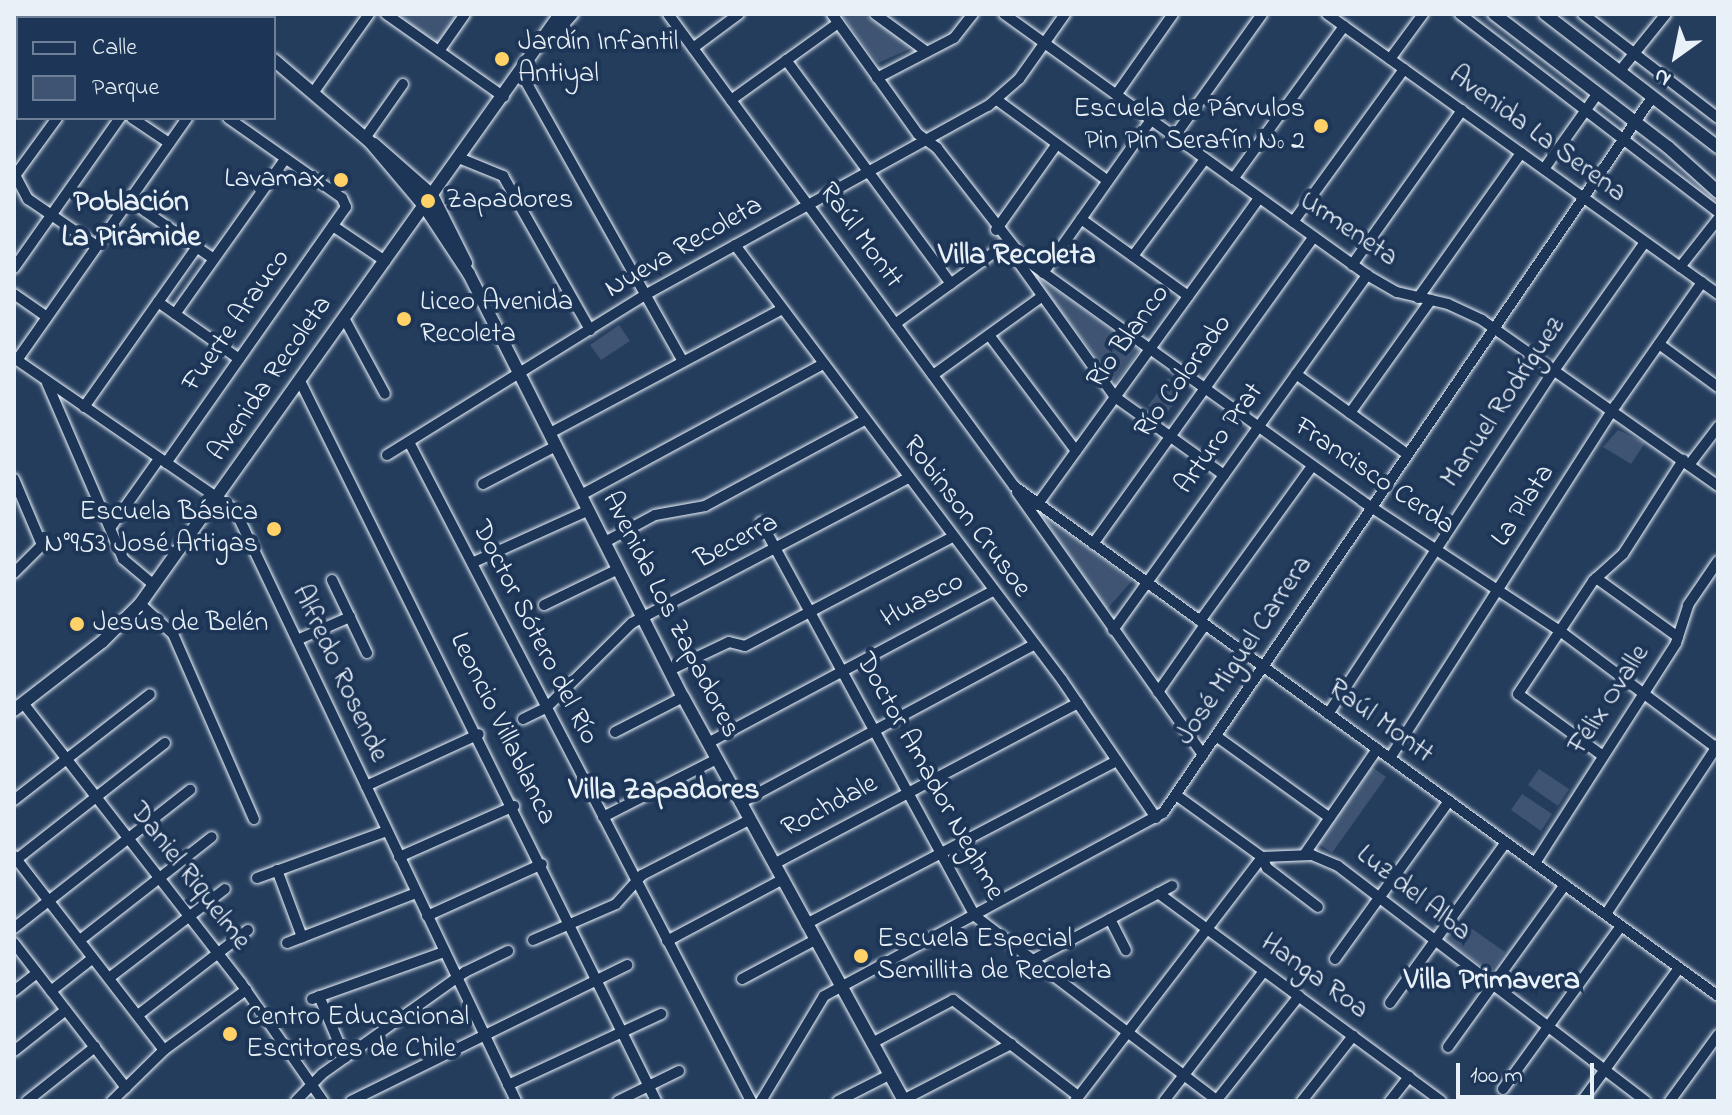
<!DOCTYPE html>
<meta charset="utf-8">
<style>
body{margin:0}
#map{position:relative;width:1732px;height:1115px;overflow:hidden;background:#253d5d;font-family:"Indie Flower",sans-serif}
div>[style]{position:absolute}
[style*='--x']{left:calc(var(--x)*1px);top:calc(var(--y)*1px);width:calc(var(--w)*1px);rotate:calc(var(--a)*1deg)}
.green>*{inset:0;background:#3e5472}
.roads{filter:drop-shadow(0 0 2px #e8f1f8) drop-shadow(0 0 2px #e8f1f8)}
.minor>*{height:10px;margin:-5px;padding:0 5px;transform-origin:5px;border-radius:5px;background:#1d3557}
.major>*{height:12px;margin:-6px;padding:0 6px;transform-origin:6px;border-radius:6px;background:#1d3557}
.dots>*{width:22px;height:22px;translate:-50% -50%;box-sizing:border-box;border:4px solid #1d3557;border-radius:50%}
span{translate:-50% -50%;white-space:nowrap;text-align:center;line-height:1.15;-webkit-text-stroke:8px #1d3557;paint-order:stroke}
.poi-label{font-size:28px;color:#e8f1f8}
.left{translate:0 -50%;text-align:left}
.right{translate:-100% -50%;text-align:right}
.street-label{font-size:28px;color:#e8f1f8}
.neighbourhood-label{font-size:30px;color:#e8f1f8;font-weight:700}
.frame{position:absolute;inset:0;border:16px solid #e8f1f8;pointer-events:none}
.legend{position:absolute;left:16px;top:16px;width:260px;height:104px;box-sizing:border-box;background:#1d3557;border:2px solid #6e8097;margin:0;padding:10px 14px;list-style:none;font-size:24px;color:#e8f1f8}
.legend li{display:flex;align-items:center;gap:16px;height:40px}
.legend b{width:40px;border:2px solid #6e8097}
.north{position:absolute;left:1636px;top:16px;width:80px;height:80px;-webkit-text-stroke:6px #1d3557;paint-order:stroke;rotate:213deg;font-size:22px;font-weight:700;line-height:32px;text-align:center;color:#e8f1f8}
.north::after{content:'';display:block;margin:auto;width:28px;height:36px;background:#e8f1f8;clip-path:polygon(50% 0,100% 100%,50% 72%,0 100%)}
.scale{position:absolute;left:1456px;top:1063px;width:138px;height:36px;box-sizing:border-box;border:4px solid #e8f1f8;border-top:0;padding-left:10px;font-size:24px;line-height:28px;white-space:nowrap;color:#e8f1f8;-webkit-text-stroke:6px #1d3557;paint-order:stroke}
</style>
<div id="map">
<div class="green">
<i style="clip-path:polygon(391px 14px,462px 14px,440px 47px)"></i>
<i style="clip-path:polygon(841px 14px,863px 14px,914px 47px,878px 63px)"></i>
<i style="clip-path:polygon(1031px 272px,1140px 350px,1116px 383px)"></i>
<i style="clip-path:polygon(619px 325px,630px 341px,601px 360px,590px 345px)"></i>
<i style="clip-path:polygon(1168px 378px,1184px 390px,1164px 417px,1148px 406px)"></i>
<i style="clip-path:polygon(1618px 430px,1645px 443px,1631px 464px,1603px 447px)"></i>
<i style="clip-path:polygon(1038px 510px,1132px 581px,1107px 609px)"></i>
<i style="clip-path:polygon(1372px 767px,1386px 777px,1332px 853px,1318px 843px)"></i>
<i style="clip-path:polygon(1539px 769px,1569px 789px,1558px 806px,1528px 785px)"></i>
<i style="clip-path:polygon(1522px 794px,1552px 814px,1541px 831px,1511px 810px)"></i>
<i style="clip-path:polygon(1458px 919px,1505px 952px,1491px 972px,1444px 939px)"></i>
</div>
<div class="roads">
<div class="minor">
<i style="--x:115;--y:14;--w:6;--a:45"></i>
<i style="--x:386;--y:14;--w:144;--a:35.1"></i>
<i style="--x:668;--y:14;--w:585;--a:53.76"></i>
<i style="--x:1014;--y:486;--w:869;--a:35.92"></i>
<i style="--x:832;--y:14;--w:148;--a:54.4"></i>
<i style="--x:918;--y:134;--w:24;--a:36"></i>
<i style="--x:937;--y:148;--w:140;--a:52"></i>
<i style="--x:1023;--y:258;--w:417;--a:35.6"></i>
<i style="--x:1362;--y:501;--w:237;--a:33.3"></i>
<i style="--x:1560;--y:631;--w:197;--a:36.8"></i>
<i style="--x:875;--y:14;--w:64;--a:36.2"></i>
<i style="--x:1004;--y:14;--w:447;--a:35.7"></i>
<i style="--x:1367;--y:275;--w:34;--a:30"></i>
<i style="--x:1397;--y:292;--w:52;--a:13.2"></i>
<i style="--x:1448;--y:304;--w:38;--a:25"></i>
<i style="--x:1482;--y:320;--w:289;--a:35.1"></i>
<i style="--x:1327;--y:14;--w:481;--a:35.6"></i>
<i style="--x:1460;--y:14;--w:325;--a:37.5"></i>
<i style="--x:1583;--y:14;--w:170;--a:37.6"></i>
<i style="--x:67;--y:18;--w:6;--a:-39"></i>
<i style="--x:190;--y:18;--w:5;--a:-53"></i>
<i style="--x:256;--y:18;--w:5;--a:-53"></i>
<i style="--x:693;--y:48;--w:57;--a:-36.5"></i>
<i style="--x:439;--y:51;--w:45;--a:-54.9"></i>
<i style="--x:1390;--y:59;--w:56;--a:-53.7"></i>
<i style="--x:14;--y:60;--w:6;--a:-45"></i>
<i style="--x:786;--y:60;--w:278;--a:53.6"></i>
<i style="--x:1620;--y:71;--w:73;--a:-51.1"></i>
<i style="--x:521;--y:73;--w:331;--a:60.7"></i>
<i style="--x:877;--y:78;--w:87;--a:-27.5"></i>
<i style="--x:954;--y:38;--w:31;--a:-52"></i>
<i style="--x:313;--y:93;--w:97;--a:-54.7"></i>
<i style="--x:1116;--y:95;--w:99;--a:-54.9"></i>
<i style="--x:731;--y:100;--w:132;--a:-35.7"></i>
<i style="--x:997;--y:100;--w:137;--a:36.1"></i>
<i style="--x:132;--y:118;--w:45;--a:34"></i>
<i style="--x:1174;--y:137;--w:151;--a:-54.4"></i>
<i style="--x:365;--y:138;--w:66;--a:-54.9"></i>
<i style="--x:459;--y:158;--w:48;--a:22.2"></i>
<i style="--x:503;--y:176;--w:177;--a:60.5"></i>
<i style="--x:1544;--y:169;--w:93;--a:-54.6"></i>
<i style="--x:14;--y:173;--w:30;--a:62"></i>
<i style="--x:28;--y:199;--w:83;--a:34.3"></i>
<i style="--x:14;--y:177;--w:73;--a:-53.9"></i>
<i style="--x:1233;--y:179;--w:189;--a:-54"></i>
<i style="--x:129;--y:200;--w:103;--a:34.8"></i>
<i style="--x:1081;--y:219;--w:132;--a:35.7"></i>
<i style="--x:1293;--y:222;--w:189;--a:-54"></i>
<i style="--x:333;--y:226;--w:63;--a:33.9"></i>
<i style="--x:996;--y:230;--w:105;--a:-54.7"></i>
<i style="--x:735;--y:245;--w:544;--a:53.07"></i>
<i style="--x:1062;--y:680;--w:167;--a:55.7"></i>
<i style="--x:1009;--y:249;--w:182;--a:54.4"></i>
<i style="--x:1115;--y:397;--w:134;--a:35.6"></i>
<i style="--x:1133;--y:256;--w:121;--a:-53.4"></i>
<i style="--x:1352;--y:265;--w:190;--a:-54.6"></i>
<i style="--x:1680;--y:267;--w:61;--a:-51.6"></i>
<i style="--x:14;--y:268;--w:184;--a:-54.8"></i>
<i style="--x:1043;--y:273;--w:187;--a:-54.8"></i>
<i style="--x:14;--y:294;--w:40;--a:34.9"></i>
<i style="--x:1418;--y:298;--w:178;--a:-54.6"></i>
<i style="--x:158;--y:302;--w:99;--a:35.1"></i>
<i style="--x:175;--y:314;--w:190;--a:-54.6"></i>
<i style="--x:344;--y:318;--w:86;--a:61.7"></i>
<i style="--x:895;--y:324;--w:138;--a:-35.9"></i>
<i style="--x:989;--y:335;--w:145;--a:53.1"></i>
<i style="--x:1659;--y:344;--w:73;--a:36.1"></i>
<i style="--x:14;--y:358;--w:268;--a:34.5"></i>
<i style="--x:235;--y:510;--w:654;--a:64.57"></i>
<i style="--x:17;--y:360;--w:296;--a:-54.9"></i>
<i style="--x:1296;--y:374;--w:137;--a:35.8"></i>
<i style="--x:933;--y:375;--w:133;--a:-35.8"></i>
<i style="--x:300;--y:381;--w:803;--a:63.69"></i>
<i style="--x:47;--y:383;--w:192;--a:66.6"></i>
<i style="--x:123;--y:559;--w:40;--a:40"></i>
<i style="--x:84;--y:407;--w:196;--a:-54.8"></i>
<i style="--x:1350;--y:413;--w:139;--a:-54.4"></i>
<i style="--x:550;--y:433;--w:263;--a:-28.1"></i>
<i style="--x:409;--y:442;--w:742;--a:62.57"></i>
<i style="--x:387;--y:455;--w:304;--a:-31.8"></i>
<i style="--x:645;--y:295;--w:392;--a:-28.9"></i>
<i style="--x:988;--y:106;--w:41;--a:-41.1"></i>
<i style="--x:1019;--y:79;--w:80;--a:-54.7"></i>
<i style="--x:166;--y:463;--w:313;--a:-54.9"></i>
<i style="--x:346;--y:207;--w:10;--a:-114"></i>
<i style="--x:342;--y:198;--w:139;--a:-144.9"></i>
<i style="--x:1689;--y:465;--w:48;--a:-52.7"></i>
<i style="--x:14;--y:479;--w:72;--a:67"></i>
<i style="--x:42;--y:545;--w:40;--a:135"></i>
<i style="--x:483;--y:484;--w:82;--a:-27.5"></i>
<i style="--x:1017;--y:492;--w:322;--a:54.7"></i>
<i style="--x:581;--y:495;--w:275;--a:-28.4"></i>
<i style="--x:1037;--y:505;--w:379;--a:-54.1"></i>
<i style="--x:761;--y:522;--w:448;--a:61.5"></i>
<i style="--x:975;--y:916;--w:305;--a:37.3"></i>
<i style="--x:110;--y:528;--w:85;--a:-54.6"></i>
<i style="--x:605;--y:542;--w:57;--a:-28.4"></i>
<i style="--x:655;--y:515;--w:51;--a:-10.2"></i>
<i style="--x:705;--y:506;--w:182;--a:-28.3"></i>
<i style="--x:1093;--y:544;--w:378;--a:-54.3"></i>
<i style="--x:474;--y:562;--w:126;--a:-24.3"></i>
<i style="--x:1596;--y:578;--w:101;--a:35.7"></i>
<i style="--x:332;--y:580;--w:81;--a:64.4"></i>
<i style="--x:140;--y:604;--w:45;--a:42.3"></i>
<i style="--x:173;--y:634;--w:202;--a:66.4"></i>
<i style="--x:544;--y:605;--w:82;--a:-25.9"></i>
<i style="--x:1200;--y:621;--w:191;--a:-54.1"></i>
<i style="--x:1113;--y:630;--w:437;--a:-54.4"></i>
<i style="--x:297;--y:640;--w:58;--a:-23.5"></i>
<i style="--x:670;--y:670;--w:65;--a:-25.4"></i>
<i style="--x:729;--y:642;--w:16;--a:14"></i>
<i style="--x:745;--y:646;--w:233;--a:-27.7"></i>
<i style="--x:1158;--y:692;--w:82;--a:-55"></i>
<i style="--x:23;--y:703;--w:355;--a:52.1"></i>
<i style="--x:241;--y:983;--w:144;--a:55.2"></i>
<i style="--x:1328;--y:714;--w:409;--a:-56.7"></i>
<i style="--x:1553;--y:372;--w:159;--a:-54.7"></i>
<i style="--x:523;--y:719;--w:25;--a:-26"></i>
<i style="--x:546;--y:708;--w:121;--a:-44.7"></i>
<i style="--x:632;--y:623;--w:312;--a:-27.7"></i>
<i style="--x:615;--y:732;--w:76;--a:-27.2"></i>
<i style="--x:1216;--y:736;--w:140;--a:35.7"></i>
<i style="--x:708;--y:743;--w:321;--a:-28.1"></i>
<i style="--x:1603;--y:756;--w:105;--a:-143.9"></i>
<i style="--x:1518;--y:694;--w:136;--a:-56.4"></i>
<i style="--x:1593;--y:581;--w:40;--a:-42"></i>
<i style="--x:1623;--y:554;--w:112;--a:-57.4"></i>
<i style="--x:1390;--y:758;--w:419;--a:-57.4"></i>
<i style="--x:1616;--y:405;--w:150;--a:-55"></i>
<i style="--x:366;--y:786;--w:124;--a:-24.7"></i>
<i style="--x:1176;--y:795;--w:106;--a:35.8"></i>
<i style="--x:1262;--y:857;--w:50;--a:-2.3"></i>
<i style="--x:1312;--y:855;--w:28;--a:23"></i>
<i style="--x:1338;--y:866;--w:387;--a:37.4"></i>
<i style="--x:14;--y:800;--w:172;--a:-37.9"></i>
<i style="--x:740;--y:803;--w:333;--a:-28.3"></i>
<i style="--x:603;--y:817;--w:128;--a:-27"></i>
<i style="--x:1304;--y:855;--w:129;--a:-55.4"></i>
<i style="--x:14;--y:856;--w:245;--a:52.3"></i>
<i style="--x:399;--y:857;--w:126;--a:-23.9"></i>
<i style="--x:1262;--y:857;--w:12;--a:66"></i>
<i style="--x:1267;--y:868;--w:64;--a:37.4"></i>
<i style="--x:17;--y:859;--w:188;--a:-38.1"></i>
<i style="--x:1535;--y:863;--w:261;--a:-57.3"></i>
<i style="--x:1676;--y:643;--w:40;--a:-72"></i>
<i style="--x:1688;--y:605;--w:53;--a:-55.7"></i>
<i style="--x:774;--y:864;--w:344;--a:-27.9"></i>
<i style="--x:277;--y:870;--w:72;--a:69.5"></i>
<i style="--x:257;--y:878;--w:138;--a:-19.9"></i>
<i style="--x:1158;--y:893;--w:351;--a:36.3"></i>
<i style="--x:1606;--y:914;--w:203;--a:-56.5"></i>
<i style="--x:427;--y:916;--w:126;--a:-24.3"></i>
<i style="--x:1110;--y:919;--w:35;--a:63"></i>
<i style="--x:806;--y:924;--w:351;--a:-27.7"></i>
<i style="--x:14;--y:928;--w:224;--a:-38.1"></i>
<i style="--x:80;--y:940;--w:167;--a:-38"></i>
<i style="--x:533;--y:940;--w:90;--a:-23.4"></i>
<i style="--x:616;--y:904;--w:39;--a:-48"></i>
<i style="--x:642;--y:875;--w:120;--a:-27.2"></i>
<i style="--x:667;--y:941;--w:132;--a:-28.1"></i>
<i style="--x:14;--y:943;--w:183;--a:52.3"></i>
<i style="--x:287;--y:943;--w:138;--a:-21.2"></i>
<i style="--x:1335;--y:959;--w:195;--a:-54.2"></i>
<i style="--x:1031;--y:961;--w:160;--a:-28"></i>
<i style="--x:109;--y:978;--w:146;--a:-37.5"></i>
<i style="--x:742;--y:979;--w:83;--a:-28.1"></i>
<i style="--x:14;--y:991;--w:29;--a:-38"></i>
<i style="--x:51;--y:991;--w:53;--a:-38.2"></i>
<i style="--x:319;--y:996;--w:67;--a:67.2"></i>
<i style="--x:312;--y:999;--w:140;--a:-19.6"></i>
<i style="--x:1390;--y:1003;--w:198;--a:-54.2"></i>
<i style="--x:138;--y:1015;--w:139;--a:-37.7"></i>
<i style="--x:872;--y:1043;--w:92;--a:-28"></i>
<i style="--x:953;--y:1000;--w:158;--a:37.5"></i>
<i style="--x:1448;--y:1047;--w:200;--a:-54.2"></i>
<i style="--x:14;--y:1051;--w:66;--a:-38.3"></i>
<i style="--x:508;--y:1085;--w:169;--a:-24.9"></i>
<i style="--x:1503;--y:1089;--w:201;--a:-54.1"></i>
<i style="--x:903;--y:1100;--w:122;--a:-27.4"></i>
<i style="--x:27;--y:1101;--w:87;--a:-38.5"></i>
<i style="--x:112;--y:1101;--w:73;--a:-44.4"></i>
<i style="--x:164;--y:1050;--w:102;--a:-36.2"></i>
<i style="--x:296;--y:1101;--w:37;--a:-46"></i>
<i style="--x:322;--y:1074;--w:176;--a:-35.5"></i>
<i style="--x:465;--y:972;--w:48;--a:-26"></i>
<i style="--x:351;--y:1101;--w:308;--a:-26.2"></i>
<i style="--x:618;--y:1101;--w:68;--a:-26.2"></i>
<i style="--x:761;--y:1101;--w:122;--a:-59"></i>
<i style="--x:824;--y:996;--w:385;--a:-28.4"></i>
<i style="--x:1163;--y:813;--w:868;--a:-55.65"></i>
<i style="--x:838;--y:1101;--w:57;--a:-27"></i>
<i style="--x:1075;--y:1101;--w:307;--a:-52.5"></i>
<i style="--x:1164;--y:1101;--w:164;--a:-52.4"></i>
<i style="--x:1216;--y:1101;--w:134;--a:-51.7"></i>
<i style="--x:1302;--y:1101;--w:83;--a:-51.9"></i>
<i style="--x:1390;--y:1101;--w:31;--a:-52"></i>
<i style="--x:1582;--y:1101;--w:165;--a:-53.9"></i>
<i style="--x:1670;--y:1101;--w:82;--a:-54"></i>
</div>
<div class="major">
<i style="--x:213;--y:14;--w:6;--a:39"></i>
<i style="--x:231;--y:14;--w:6;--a:39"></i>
<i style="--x:1494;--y:14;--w:219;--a:37.4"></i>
<i style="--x:1668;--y:147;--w:67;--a:42"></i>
<i style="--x:1545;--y:14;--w:218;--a:37.6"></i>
<i style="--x:552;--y:36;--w:30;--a:-48"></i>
<i style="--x:274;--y:60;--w:126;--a:40.5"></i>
<i style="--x:370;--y:142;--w:84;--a:49.8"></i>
<i style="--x:424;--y:206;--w:82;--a:56.5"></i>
<i style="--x:469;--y:274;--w:474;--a:63.2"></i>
<i style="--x:683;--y:697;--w:460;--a:61.3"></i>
<i style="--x:374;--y:144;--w:77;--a:41.3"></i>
<i style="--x:432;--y:195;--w:76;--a:63.4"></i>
<i style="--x:14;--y:710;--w:111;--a:-37.7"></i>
<i style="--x:102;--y:642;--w:54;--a:-45"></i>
<i style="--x:140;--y:604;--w:724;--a:-54.55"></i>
</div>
</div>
<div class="dots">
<i style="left:502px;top:59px;background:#ffd166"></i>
<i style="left:1321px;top:126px;background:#ffd166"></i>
<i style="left:341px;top:180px;background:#ffd166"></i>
<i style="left:428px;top:201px;background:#ffd166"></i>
<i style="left:404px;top:319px;background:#ffd166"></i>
<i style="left:274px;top:529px;background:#ffd166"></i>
<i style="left:77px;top:624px;background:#ffd166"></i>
<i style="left:861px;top:956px;background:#ffd166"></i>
<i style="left:230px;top:1034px;background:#ffd166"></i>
</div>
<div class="poi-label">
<span class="left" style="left:518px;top:59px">Jardín Infantil<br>Antiyal</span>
<span class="right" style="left:1305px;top:126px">Escuela de Párvulos<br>Pin Pin Serafín Nº 2</span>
<span class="right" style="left:325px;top:180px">Lavamax</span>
<span class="left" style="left:446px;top:201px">Zapadores</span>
<span class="left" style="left:420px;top:319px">Liceo Avenida<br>Recoleta</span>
<span class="right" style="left:258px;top:529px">Escuela Básica<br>N°953 José Artigas</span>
<span class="left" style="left:93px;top:624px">Jesús de Belén</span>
<span class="left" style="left:877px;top:956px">Escuela Especial<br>Semillita de Recoleta</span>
<span class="left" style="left:246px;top:1034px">Centro Educacional<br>Escritores de Chile</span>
</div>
<div class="street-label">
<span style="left:1537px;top:135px;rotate:36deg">Avenida La Serena</span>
<span style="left:1348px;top:230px;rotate:34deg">Urmeneta</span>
<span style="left:860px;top:236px;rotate:54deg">Raúl Montt</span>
<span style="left:684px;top:248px;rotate:-30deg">Nueva Recoleta</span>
<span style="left:237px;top:321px;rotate:-55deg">Fuerte Arauco</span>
<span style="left:1129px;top:337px;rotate:-54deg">Río Blanco</span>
<span style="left:1184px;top:377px;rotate:-54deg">Río Colorado</span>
<span style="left:271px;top:379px;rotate:-55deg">Avenida Recoleta</span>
<span style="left:1504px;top:403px;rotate:-56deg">Manuel Rodríguez</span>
<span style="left:1220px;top:439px;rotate:-54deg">Arturo Prat</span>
<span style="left:1374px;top:477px;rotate:34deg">Francisco Cerda</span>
<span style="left:1524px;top:506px;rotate:-57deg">La Plata</span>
<span style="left:966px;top:517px;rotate:53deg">Robinson Crusoe</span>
<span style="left:737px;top:542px;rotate:-28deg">Becerra</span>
<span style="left:923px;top:601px;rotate:-28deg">Huasco</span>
<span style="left:670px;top:615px;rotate:63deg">Avenida Los Zapadores</span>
<span style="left:534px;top:633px;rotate:63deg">Doctor Sótero del Río</span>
<span style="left:1245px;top:651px;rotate:-56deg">José Miguel Carrera</span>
<span style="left:339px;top:674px;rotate:65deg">Alfredo Rosende</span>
<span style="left:1610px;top:700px;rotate:-57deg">Félix Ovalle</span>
<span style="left:1380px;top:722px;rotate:36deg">Raúl Montt</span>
<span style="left:502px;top:729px;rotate:64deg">Leoncio Villablanca</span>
<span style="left:929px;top:777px;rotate:61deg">Doctor Amador Neghme</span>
<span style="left:830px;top:807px;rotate:-28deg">Rochdale</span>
<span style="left:189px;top:877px;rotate:52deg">Daniel Riquelme</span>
<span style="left:1413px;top:894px;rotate:38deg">Luz del Alba</span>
<span style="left:1314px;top:977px;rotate:36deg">Hanga Roa</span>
</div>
<div class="neighbourhood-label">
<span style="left:131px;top:220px">Población<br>La Pirámide</span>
<span style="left:1017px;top:256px">Villa Recoleta</span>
<span style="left:664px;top:791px">Villa Zapadores</span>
<span style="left:1492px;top:981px">Villa Primavera</span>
</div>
<div class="frame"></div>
<ul class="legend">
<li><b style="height:10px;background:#1d3557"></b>Calle</li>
<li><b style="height:22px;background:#3e5472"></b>Parque</li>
</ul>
<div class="north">N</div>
<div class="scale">100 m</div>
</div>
